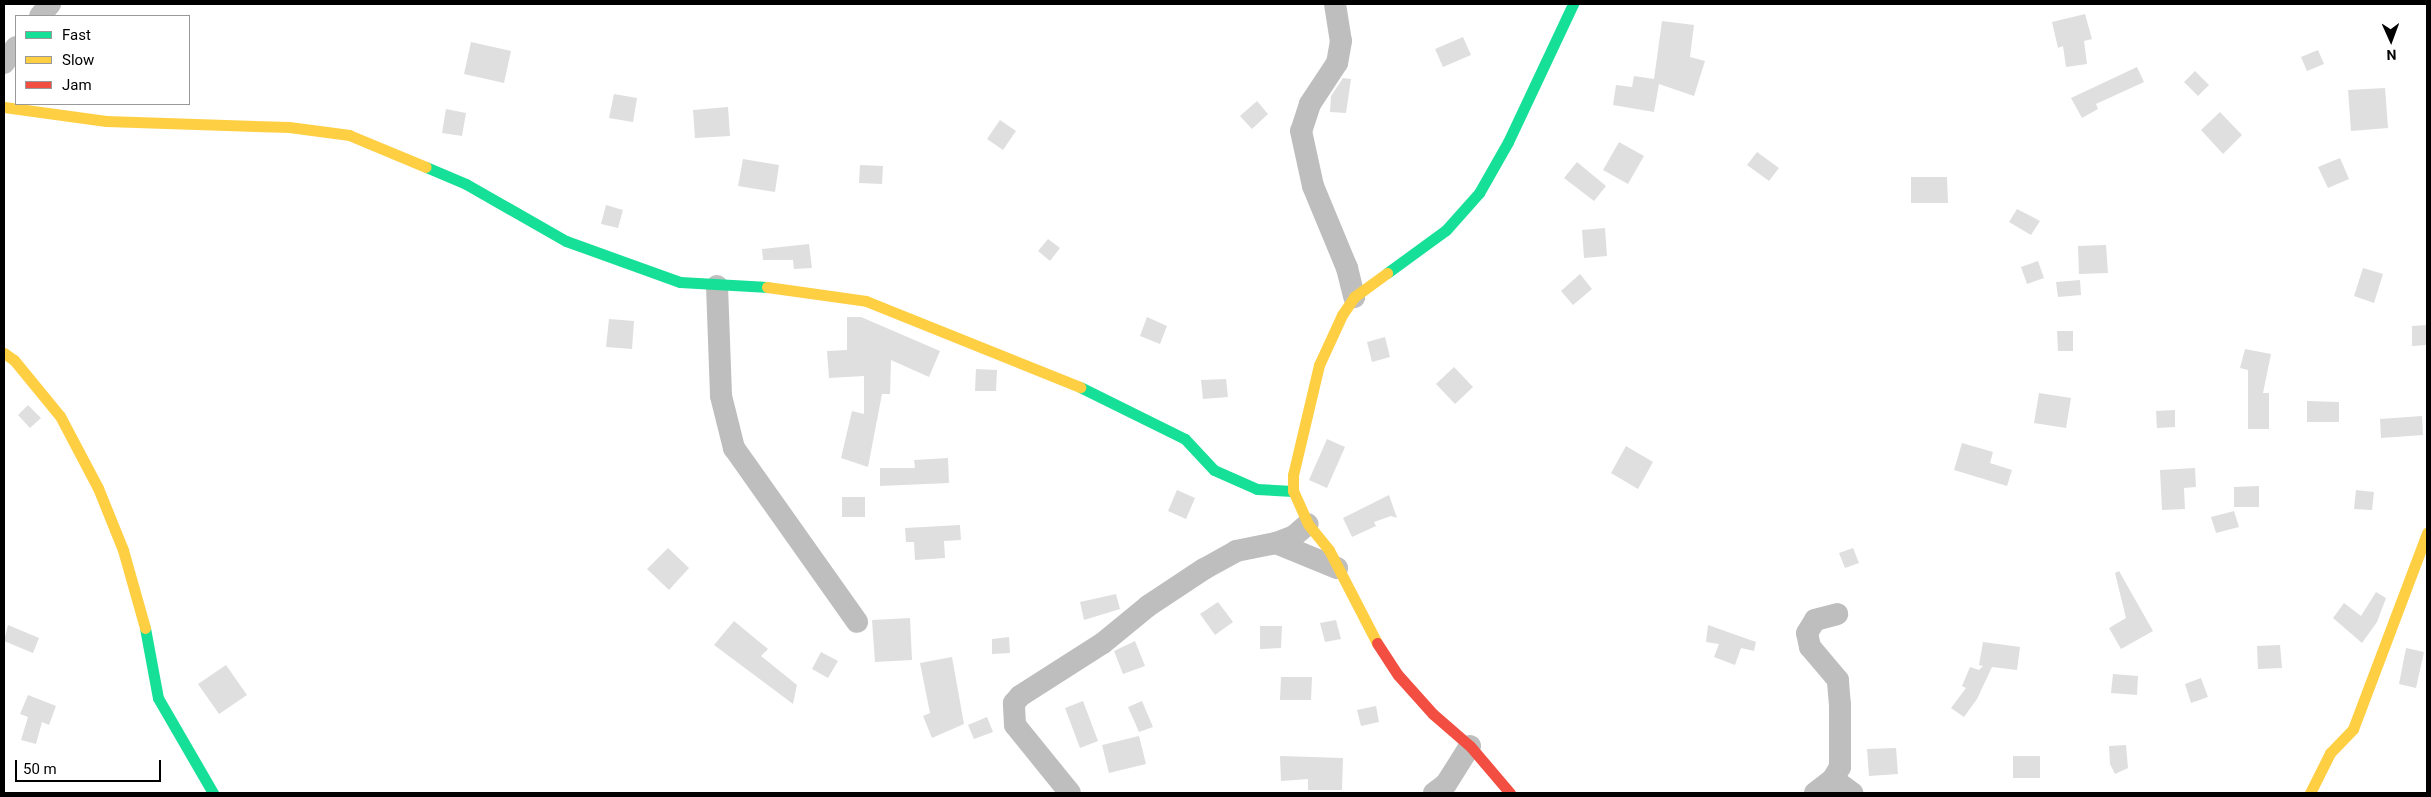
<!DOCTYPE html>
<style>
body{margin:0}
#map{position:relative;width:2431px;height:797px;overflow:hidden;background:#fff;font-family:Roboto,sans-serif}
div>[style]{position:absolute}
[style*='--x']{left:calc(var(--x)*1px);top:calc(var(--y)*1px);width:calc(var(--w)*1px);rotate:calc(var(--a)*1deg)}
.building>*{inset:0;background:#dfdfdf}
.street>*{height:22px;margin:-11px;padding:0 11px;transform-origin:11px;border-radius:11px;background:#bebebe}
.fast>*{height:11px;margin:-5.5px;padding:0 5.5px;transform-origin:5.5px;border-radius:5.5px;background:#16e098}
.slow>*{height:11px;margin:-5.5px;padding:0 5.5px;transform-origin:5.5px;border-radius:5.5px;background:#ffcf43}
.jam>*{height:11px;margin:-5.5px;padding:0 5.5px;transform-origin:5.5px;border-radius:5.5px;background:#f24e42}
span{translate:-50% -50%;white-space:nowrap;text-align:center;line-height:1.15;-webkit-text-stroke:4.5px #fff;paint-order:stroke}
.frame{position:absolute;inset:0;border:5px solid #000;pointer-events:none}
.legend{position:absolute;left:15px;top:15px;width:175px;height:90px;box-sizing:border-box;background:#fff;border:1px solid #999;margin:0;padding:6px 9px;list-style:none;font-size:15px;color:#000}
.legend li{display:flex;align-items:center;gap:10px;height:25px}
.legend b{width:25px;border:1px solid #999}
.north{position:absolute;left:2366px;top:15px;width:50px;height:50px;-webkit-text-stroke:4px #fff;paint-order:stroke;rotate:178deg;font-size:14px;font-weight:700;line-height:20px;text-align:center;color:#000}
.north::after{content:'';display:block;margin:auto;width:18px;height:22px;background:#000;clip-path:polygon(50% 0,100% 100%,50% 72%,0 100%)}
.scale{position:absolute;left:15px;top:760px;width:146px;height:22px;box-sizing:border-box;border:2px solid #000;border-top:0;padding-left:6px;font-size:15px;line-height:18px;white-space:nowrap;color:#000;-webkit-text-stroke:4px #fff;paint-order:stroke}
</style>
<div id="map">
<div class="building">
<i style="clip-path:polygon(2085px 14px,2092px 39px,2084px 41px,2087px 64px,2066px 67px,2063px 46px,2058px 48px,2052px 22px)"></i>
<i style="clip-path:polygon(1662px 21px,1694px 25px,1690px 57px,1705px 61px,1694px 96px,1659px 84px,1654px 112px,1613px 105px,1616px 85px,1632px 87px,1634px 76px,1654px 79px)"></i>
<i style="clip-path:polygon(1463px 37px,1471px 55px,1443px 67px,1435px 49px)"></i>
<i style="clip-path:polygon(471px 42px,511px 51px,504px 83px,464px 74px)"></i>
<i style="clip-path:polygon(2318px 50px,2324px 64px,2307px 71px,2301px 57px)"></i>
<i style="clip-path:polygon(2137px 67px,2144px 82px,2096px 104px,2098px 109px,2082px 118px,2071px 98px)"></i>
<i style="clip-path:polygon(2195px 71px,2209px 85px,2198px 96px,2184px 82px)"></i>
<i style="clip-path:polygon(1343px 78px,1351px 79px,1346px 113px,1330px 112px,1331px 96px)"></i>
<i style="clip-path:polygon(2385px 88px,2388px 128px,2351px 131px,2348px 90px)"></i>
<i style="clip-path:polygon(614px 94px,637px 98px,633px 122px,609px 118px)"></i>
<i style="clip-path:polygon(1257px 101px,1268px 114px,1252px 129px,1240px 116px)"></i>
<i style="clip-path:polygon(728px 107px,730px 136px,695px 138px,693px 110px)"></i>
<i style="clip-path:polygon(446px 109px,466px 113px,462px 136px,442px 133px)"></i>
<i style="clip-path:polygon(2220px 112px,2242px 135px,2223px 154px,2201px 130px)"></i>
<i style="clip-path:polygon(1000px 120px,1016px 131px,1003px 150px,987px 139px)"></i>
<i style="clip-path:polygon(1619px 142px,1644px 156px,1628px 184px,1603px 170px)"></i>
<i style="clip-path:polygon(1757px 152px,1779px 168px,1769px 181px,1747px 165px)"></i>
<i style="clip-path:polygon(2340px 158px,2349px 179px,2328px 188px,2318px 167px)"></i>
<i style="clip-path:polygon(743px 159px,779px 165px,775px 192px,738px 186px)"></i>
<i style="clip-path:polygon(1577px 162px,1606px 186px,1594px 201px,1564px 178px)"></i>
<i style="clip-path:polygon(860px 165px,883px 166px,882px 184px,859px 183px)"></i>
<i style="clip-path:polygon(1911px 177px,1947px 177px,1948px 203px,1911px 203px)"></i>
<i style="clip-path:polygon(606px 205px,623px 210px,618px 228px,601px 224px)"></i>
<i style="clip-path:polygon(2017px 209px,2040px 221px,2031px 235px,2009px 222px)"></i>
<i style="clip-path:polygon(1605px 228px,1607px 256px,1584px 258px,1582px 230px)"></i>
<i style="clip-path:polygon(1048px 239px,1060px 248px,1050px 261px,1038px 251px)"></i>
<i style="clip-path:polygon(809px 244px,812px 268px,794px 269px,793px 260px,763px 260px,762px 249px)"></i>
<i style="clip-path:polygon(2106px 245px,2108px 273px,2079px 274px,2078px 246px)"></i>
<i style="clip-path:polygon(2038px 261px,2044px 278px,2027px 284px,2021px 267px)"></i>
<i style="clip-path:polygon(2363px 268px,2383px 274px,2374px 303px,2354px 296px)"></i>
<i style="clip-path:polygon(1580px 274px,1592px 289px,1573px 305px,1561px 291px)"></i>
<i style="clip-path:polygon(2080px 280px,2081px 295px,2058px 297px,2056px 282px)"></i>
<i style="clip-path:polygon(847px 317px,861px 317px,940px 351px,929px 377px,891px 360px,890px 394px,882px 394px,868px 467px,841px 458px,852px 411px,864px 414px,864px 376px,829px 378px,827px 351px,847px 350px)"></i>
<i style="clip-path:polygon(1147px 317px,1167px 326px,1160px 344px,1140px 336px)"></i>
<i style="clip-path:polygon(609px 319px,634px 321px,632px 349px,606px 347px)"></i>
<i style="clip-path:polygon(2427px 325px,2427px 345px,2412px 346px,2412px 326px)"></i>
<i style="clip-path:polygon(2057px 331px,2073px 331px,2073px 351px,2058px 351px)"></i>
<i style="clip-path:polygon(1385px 337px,1390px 357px,1372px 362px,1367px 342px)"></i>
<i style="clip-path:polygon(2245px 349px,2271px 354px,2263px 393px,2269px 393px,2269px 429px,2248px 429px,2248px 370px,2240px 368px)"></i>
<i style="clip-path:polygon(1454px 367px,1473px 387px,1455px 404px,1436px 384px)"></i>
<i style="clip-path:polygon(976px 369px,997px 370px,996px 391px,975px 391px)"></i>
<i style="clip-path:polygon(1226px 379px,1228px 397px,1203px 399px,1201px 380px)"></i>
<i style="clip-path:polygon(2039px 393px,2071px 398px,2066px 428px,2034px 423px)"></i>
<i style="clip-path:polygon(2307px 401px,2339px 402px,2339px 422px,2307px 422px)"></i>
<i style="clip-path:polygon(28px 405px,41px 418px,30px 428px,18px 415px)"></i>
<i style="clip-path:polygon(2175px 410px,2175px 427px,2157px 428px,2156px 411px)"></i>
<i style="clip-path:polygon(2422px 416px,2423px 435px,2381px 438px,2380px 419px)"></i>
<i style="clip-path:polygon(1327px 439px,1345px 447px,1327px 488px,1309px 480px)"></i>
<i style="clip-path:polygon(1962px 443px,1993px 452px,1990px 463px,2012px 470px,2007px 486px,1954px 470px)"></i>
<i style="clip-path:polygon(1626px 446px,1653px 462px,1638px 489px,1611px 473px)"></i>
<i style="clip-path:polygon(948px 458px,949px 483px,880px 486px,880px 468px,915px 468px,914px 460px)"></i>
<i style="clip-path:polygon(2195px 468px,2196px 487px,2184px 488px,2185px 509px,2162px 510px,2160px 470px)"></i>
<i style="clip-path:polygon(2259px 486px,2259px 507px,2234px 507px,2234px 487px)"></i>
<i style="clip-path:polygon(1177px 490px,1195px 498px,1186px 519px,1168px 511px)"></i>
<i style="clip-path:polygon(2356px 490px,2374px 492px,2372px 510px,2354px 509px)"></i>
<i style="clip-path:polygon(1389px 495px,1397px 518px,1391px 516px,1374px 522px,1376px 526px,1352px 537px,1343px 518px)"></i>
<i style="clip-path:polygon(842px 497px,865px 497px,865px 517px,842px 517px)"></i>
<i style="clip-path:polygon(2234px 511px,2239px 527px,2216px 533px,2211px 517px)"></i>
<i style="clip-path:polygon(960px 525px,961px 540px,944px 541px,945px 558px,915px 560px,914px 542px,906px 542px,905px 528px)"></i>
<i style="clip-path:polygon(668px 548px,689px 568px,669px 590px,647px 569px)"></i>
<i style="clip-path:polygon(1853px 548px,1859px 563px,1845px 568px,1839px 553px)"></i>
<i style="clip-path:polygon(2119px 571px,2153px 631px,2121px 649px,2109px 628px,2126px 618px,2115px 573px)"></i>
<i style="clip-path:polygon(2376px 592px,2386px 598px,2377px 622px,2362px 643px,2333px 618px,2344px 603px,2361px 616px)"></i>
<i style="clip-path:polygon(1116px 594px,1120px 609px,1084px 620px,1080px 602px)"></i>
<i style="clip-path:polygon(1218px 602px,1233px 622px,1215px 635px,1200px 614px)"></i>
<i style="clip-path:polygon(910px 618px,912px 660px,875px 662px,872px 620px)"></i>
<i style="clip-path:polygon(1336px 620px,1341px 639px,1325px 642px,1320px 623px)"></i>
<i style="clip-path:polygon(734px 621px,768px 649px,761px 656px,797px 685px,793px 704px,714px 645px)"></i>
<i style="clip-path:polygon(8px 625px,39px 638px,33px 653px,4px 641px)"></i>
<i style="clip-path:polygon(1708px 625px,1756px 642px,1754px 651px,1741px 648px,1735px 665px,1714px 657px,1719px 644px,1706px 642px)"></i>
<i style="clip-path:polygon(1260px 626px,1282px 626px,1281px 648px,1260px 649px)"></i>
<i style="clip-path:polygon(1009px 637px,1010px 653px,992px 654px,992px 639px)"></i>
<i style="clip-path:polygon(1135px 641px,1145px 666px,1123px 674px,1114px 651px)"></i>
<i style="clip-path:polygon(1983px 642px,2020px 647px,2017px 670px,1992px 667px,1977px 699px,1964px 717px,1951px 708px,1966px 688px,1962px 686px,1970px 667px,1979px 670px,1983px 666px,1979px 665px)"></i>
<i style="clip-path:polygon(2280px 645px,2282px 668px,2258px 669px,2257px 646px)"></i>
<i style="clip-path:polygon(2406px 648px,2424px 652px,2416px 688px,2399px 684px)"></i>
<i style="clip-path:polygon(821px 652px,838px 661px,828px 678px,812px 669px)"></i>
<i style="clip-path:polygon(952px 657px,964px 724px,932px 738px,923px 716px,930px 713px,920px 663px)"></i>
<i style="clip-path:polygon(226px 665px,247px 695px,219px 714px,198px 684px)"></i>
<i style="clip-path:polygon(2113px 674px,2138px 676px,2137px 695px,2111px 693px)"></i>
<i style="clip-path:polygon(1281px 677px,1312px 677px,1311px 700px,1280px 700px)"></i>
<i style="clip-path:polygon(2201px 678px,2208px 697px,2191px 703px,2185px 684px)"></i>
<i style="clip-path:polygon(28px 695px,56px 706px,49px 725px,42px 722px,36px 744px,21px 740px,28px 717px,20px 714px)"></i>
<i style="clip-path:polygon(1083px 701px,1098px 741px,1080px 748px,1065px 708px)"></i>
<i style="clip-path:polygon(1142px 701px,1153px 727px,1139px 732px,1128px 707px)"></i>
<i style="clip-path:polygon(1376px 706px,1379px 722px,1361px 726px,1357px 710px)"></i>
<i style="clip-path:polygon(987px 717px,993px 732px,974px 739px,968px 725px)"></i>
<i style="clip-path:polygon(1139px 736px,1146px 764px,1109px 773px,1102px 745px)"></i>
<i style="clip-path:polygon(2126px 745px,2128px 768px,2115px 774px,2110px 764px,2109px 746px)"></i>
<i style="clip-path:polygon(1896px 748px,1898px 774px,1869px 776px,1867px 749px)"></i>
<i style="clip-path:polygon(1280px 756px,1343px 758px,1342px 790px,1308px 790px,1308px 779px,1281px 781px)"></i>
<i style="clip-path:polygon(2013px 756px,2040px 756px,2040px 778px,2013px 778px)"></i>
</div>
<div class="street">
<i style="--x:1335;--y:4;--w:37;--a:81"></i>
<i style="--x:1341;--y:41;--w:22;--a:100"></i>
<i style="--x:1337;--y:63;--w:49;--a:123.4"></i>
<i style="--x:1310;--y:104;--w:28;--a:108"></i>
<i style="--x:1301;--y:131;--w:56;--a:77.7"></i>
<i style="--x:1313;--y:186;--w:89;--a:67.5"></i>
<i style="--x:1347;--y:268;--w:30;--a:76"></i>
<i style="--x:40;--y:16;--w:16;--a:-50"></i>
<i style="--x:4;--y:63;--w:20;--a:-53"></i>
<i style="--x:717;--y:286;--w:110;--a:87.9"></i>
<i style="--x:721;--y:396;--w:54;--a:76"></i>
<i style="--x:734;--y:448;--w:213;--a:54.7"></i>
<i style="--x:1276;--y:543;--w:66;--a:22.3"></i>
<i style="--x:1833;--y:779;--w:24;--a:36"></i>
<i style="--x:1070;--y:793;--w:87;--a:-129"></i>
<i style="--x:1015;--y:725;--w:22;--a:-93"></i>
<i style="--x:1014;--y:703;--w:9;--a:-49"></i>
<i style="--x:1020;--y:696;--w:98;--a:-32.6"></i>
<i style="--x:1103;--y:643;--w:58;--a:-39.4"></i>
<i style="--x:1148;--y:606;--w:67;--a:-33.5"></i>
<i style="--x:1204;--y:569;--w:37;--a:-29"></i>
<i style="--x:1236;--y:551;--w:41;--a:-11.3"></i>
<i style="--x:1276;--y:543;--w:19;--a:-21"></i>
<i style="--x:1294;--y:536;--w:18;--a:-41"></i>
<i style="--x:1434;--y:793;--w:15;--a:-37"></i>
<i style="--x:1446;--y:784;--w:45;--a:-57.7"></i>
<i style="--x:1815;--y:793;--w:23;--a:-38"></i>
<i style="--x:1833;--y:779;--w:14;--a:-60"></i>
<i style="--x:1840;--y:767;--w:62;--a:-90"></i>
<i style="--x:1840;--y:705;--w:25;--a:-95"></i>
<i style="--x:1838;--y:680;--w:43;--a:-130.3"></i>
<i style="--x:1810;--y:647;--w:14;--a:-102"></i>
<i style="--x:1807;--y:633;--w:15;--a:-58"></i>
<i style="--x:1815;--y:620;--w:23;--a:-15"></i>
</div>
<div class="fast">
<i style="--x:426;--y:167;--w:43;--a:23"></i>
<i style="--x:466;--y:184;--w:115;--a:29.7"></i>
<i style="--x:566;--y:241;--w:121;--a:19.8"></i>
<i style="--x:680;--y:282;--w:87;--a:3.3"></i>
<i style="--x:1387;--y:273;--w:73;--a:-36.1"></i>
<i style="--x:1446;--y:230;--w:50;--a:-48.3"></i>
<i style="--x:1479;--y:193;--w:59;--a:-60.4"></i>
<i style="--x:1508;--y:142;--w:153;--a:-64.8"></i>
<i style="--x:1080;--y:387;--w:117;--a:26.3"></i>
<i style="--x:1185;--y:439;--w:42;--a:46.9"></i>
<i style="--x:1214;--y:470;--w:47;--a:23.8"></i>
<i style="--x:1257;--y:489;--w:36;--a:3"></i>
<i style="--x:145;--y:628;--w:71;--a:79.5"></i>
<i style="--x:158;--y:698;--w:110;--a:59.9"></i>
</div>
<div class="slow">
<i style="--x:4;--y:107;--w:103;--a:7.8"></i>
<i style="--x:106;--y:121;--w:183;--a:1.9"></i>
<i style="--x:289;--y:127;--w:61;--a:7.6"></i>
<i style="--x:349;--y:135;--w:83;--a:22.6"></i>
<i style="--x:767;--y:287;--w:100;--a:8"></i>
<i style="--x:866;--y:301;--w:231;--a:21.9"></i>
<i style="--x:4;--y:353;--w:12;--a:35"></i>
<i style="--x:14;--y:360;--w:72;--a:50.6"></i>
<i style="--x:60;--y:416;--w:81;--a:62.2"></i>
<i style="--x:98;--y:488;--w:67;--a:68"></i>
<i style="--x:123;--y:550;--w:81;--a:74.2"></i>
<i style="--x:1377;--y:643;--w:105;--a:-117.3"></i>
<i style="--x:1329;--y:550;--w:33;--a:-129"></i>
<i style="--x:1308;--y:524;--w:36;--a:-114"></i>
<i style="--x:1293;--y:491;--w:16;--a:-90"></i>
<i style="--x:1293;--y:475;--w:113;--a:-76.7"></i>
<i style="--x:1319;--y:365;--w:55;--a:-65.3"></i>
<i style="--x:1342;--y:315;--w:22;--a:-56"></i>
<i style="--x:1354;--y:297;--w:41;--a:-36"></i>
<i style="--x:2310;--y:793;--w:45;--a:-63.4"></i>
<i style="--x:2330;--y:753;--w:33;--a:-46"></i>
<i style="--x:2353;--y:729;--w:210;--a:-69.3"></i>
</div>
<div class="jam">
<i style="--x:1377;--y:643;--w:38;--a:57"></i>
<i style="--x:1398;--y:675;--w:52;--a:48.1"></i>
<i style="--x:1433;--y:714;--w:49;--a:40.9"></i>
<i style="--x:1470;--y:746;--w:62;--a:49.6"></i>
</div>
<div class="frame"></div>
<ul class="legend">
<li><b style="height:6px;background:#16e098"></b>Fast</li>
<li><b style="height:6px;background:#ffcf43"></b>Slow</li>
<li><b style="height:6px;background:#f24e42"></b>Jam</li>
</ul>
<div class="north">N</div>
<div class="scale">50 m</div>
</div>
